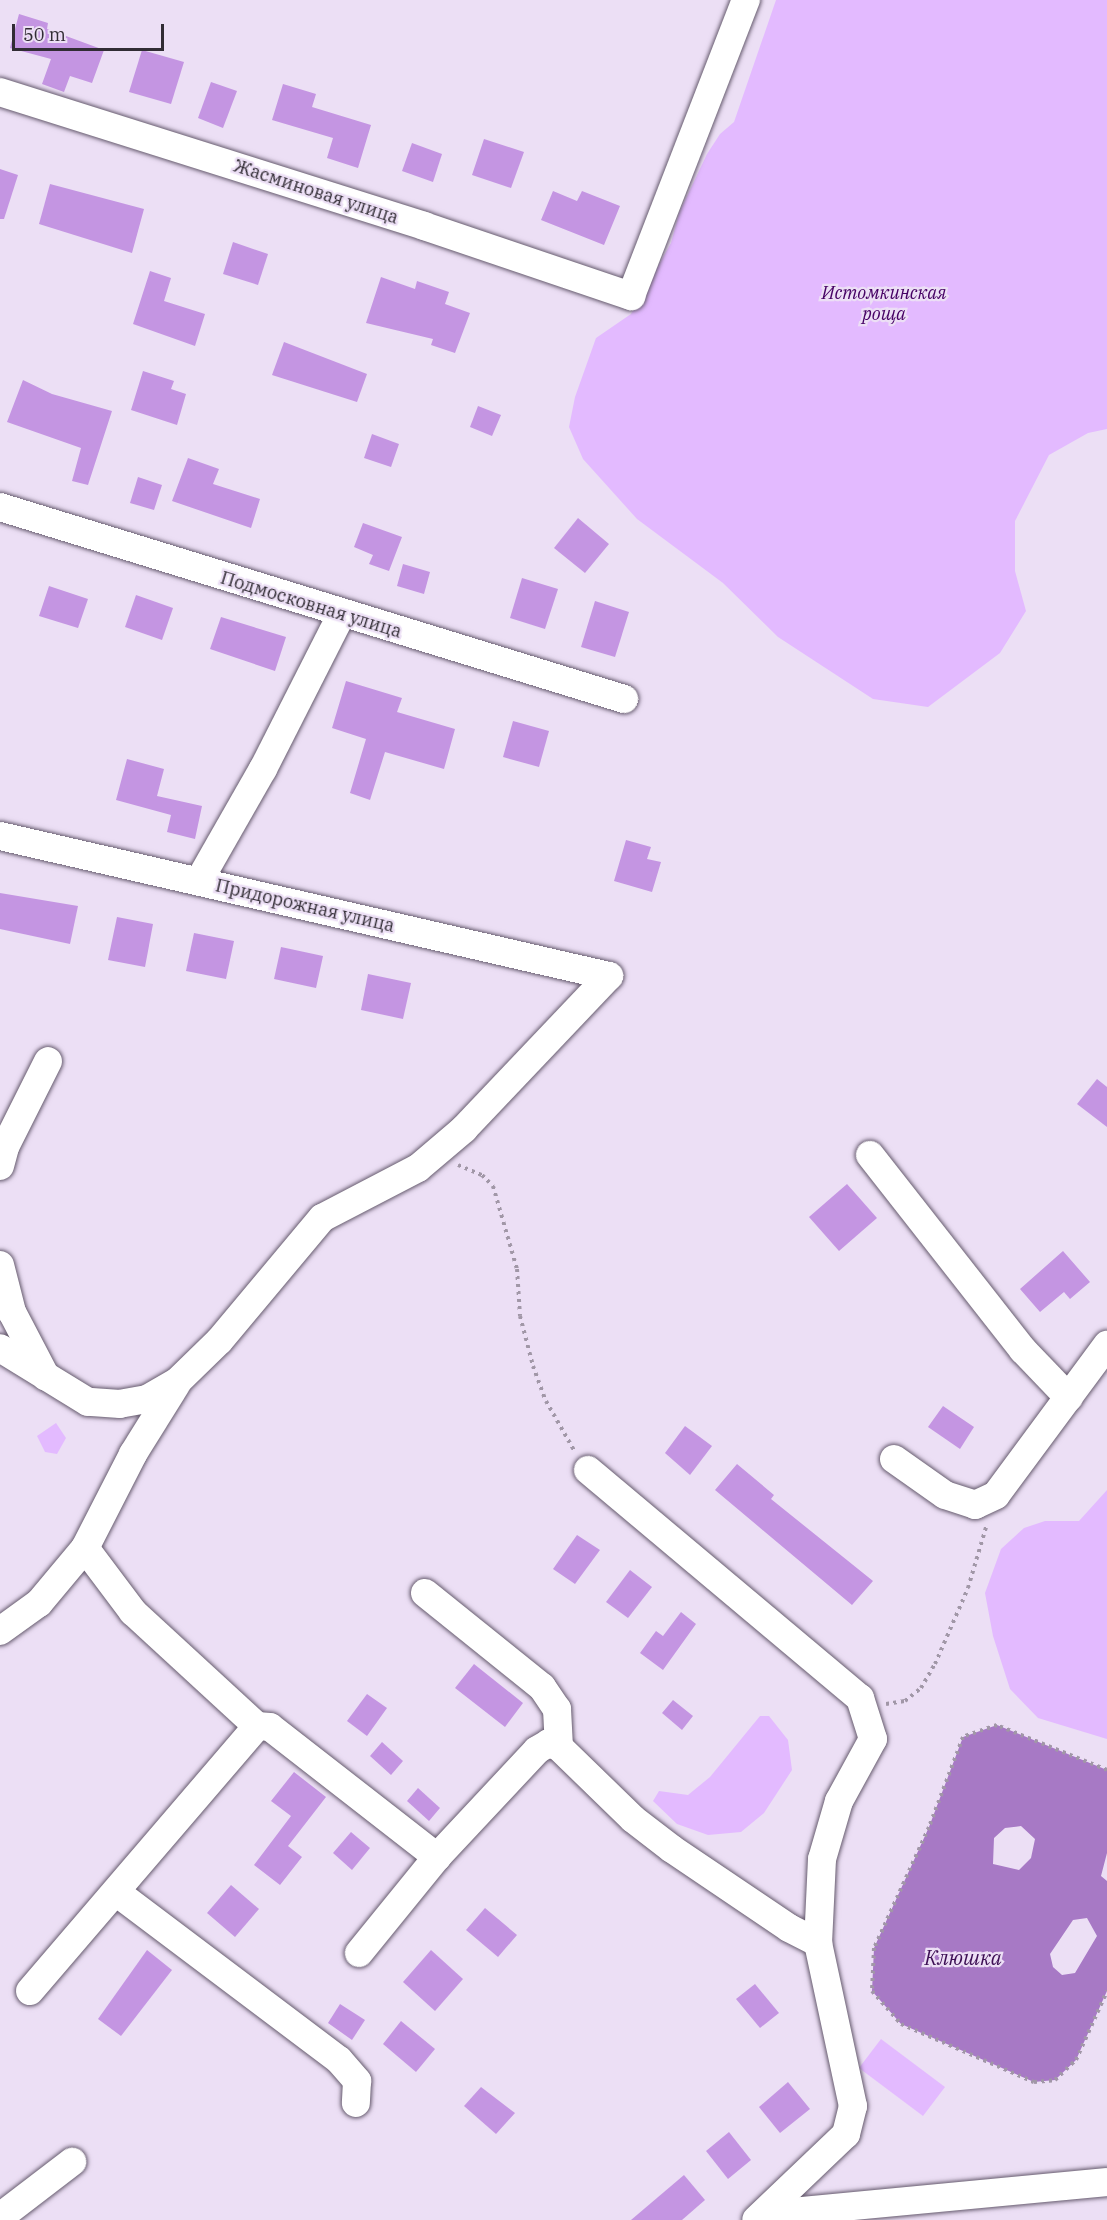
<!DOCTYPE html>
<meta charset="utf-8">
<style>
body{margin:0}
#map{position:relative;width:1107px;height:2220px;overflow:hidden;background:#ecdff5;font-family:"IBM Plex Serif",serif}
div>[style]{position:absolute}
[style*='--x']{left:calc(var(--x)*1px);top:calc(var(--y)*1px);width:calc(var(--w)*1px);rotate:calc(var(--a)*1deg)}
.green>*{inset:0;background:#e3baff}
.water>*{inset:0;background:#a779c5}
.building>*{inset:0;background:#c495e2}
.path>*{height:4px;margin-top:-2px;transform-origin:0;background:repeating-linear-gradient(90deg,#a197a7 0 3px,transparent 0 7.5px)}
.roads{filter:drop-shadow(0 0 2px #665b6e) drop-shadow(0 0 2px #665b6e)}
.minor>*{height:28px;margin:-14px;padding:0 14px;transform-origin:14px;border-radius:14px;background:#fff}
span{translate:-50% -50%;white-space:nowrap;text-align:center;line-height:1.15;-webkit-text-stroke:4.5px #ecdff5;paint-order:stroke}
.street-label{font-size:18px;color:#312c34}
.park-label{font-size:18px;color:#460264;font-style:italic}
.water-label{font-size:20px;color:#3d0f54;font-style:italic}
.scale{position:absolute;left:12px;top:24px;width:152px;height:27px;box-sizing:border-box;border:3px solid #312c34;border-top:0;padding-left:8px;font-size:18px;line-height:21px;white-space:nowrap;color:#312c34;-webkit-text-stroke:4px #ecdff5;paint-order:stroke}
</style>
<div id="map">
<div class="green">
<i style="clip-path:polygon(776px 0,1107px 0,1107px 429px,1088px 433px,1049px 455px,1015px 521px,1015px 571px,1026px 611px,1000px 653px,928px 707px,873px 699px,778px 637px,723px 583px,637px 519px,583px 459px,569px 427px,575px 397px,596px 338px,631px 314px,671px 243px,679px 213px,707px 154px,720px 134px,734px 122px)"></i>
<i style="clip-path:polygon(56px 1423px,66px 1438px,57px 1454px,45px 1452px,37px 1436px)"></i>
<i style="clip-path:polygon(1107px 1490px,1107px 1739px,1038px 1718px,1010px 1689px,993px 1636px,985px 1593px,1001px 1549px,1024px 1528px,1045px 1521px,1079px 1521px)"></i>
<i style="clip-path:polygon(760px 1716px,769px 1716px,788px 1740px,792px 1770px,764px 1813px,741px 1832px,708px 1835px,677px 1824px,653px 1801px,659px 1791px,688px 1795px,710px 1777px)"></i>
<i style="clip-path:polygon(881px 2039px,945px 2087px,923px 2116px,859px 2068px)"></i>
</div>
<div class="water">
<i style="clip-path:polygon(evenodd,997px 1725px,1107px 1770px,1107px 1853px,1101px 1876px,1107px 1881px,1107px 1991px,1076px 2060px,1055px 2080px,1034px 2082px,901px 2024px,872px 1991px,874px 1948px,929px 1827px,963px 1737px,997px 1725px,1021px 1826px,1035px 1839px,1031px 1858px,1019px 1870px,993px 1864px,994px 1838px,1005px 1828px,1021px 1826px,997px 1725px,1087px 1918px,1097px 1936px,1075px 1973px,1062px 1975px,1053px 1967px,1050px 1954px,1073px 1920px,1087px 1918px)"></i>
</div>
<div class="building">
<i style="clip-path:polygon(19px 14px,48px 23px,47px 29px,104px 50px,92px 83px,70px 76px,64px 92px,42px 84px,51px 59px,10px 48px)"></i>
<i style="clip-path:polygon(142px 50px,184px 62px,171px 104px,129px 92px)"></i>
<i style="clip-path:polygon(211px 82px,237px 91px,223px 128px,198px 118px)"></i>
<i style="clip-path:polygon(283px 84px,316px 94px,312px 107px,371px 125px,358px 168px,327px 158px,333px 138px,272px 120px)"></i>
<i style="clip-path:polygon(484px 139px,524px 152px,511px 188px,472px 175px)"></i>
<i style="clip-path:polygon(412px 143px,442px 154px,433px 182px,402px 171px)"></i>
<i style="clip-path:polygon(0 169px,18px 175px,4px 219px,0 219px)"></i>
<i style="clip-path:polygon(50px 184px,144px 209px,132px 253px,39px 224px)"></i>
<i style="clip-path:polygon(553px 191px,577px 201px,582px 191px,620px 206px,604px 245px,541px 220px)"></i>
<i style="clip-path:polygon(233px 242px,268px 254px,258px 285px,223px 274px)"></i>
<i style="clip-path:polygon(150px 271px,171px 278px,164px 301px,205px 314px,195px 346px,133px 324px)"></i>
<i style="clip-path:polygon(381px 277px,415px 289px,417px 281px,449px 292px,445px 304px,470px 313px,455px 353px,431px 345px,433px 339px,366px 323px)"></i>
<i style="clip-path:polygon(284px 342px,367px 374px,357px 402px,272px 375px)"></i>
<i style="clip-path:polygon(143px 371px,174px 381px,171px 389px,186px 394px,177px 425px,131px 410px)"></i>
<i style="clip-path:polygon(23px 380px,52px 394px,112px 411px,88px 485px,72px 481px,81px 448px,7px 422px)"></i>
<i style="clip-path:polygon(478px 406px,501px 415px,492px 436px,470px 427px)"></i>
<i style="clip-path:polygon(372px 434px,399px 444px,391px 467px,364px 458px)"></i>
<i style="clip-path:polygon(188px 458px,219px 469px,213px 484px,260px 499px,251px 528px,172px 501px)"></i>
<i style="clip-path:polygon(138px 477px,162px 485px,154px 510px,130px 503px)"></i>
<i style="clip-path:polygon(578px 518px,609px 544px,585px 573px,554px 548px)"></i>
<i style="clip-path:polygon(363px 523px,402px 537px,389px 571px,369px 564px,373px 555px,354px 547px)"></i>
<i style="clip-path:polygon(403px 564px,430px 572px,424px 594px,397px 586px)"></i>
<i style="clip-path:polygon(522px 578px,558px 589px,545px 629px,510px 618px)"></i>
<i style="clip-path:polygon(49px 586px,88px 599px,78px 628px,39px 616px)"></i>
<i style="clip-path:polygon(136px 595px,173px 608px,162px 640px,125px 627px)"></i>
<i style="clip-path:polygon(595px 601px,629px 612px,615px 657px,581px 647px)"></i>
<i style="clip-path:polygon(221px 617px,286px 637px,275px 671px,210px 649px)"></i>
<i style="clip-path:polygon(346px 681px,402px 698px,397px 712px,455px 729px,444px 769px,385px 752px,370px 800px,350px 793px,366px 739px,332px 728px)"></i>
<i style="clip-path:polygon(513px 721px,549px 731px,539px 767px,503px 757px)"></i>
<i style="clip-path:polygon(127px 759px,164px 769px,157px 796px,202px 806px,195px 839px,167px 832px,171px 815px,116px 800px)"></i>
<i style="clip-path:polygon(626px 840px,651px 847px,647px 859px,661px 862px,652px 892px,614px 881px)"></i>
<i style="clip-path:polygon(0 893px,78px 906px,70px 944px,0 929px)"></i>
<i style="clip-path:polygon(117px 917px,153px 924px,145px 967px,108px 960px)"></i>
<i style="clip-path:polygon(194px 933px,234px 941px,226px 979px,186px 971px)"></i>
<i style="clip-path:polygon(281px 947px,323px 956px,316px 988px,274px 979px)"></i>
<i style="clip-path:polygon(368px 974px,411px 983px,403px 1019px,361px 1010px)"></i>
<i style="clip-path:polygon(1097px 1079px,1107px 1087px,1107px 1127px,1077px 1104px)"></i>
<i style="clip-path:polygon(847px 1184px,877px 1218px,839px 1251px,809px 1217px)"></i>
<i style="clip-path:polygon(1063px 1251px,1090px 1282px,1070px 1299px,1064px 1292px,1040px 1312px,1020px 1289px)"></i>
<i style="clip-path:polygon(943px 1406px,974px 1427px,960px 1449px,928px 1427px)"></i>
<i style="clip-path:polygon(685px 1426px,712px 1446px,690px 1475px,665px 1453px)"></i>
<i style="clip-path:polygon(737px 1464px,774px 1495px,771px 1499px,873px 1581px,852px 1605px,715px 1490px)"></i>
<i style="clip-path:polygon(577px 1535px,600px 1550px,575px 1584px,553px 1569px)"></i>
<i style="clip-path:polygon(630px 1570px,652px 1587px,628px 1618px,606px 1602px)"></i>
<i style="clip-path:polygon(681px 1612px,696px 1624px,663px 1670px,640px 1653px,656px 1631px,663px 1636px)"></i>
<i style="clip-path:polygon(474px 1664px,523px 1703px,505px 1727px,455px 1688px)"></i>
<i style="clip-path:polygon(367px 1694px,387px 1708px,367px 1736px,347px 1721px)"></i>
<i style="clip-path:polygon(673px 1700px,693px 1716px,682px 1730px,662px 1713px)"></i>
<i style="clip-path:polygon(382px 1742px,403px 1761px,391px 1775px,370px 1756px)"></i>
<i style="clip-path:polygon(294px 1772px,326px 1797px,288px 1846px,302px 1857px,280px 1885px,254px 1865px,291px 1816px,271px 1801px)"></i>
<i style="clip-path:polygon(418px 1788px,440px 1808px,429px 1821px,407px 1801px)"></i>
<i style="clip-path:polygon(351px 1832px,370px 1848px,352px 1870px,333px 1853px)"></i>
<i style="clip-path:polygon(231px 1885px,259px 1909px,235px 1937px,207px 1913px)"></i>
<i style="clip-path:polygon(485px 1908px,517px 1935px,498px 1957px,466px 1930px)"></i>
<i style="clip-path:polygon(147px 1950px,172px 1970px,121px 2036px,98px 2019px)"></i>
<i style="clip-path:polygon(431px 1950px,463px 1979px,435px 2011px,403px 1982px)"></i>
<i style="clip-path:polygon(755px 1984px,779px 2013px,760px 2028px,736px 1999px)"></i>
<i style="clip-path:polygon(340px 2004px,365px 2020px,352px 2040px,328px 2023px)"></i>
<i style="clip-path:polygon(401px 2021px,435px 2049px,416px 2072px,383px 2044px)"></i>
<i style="clip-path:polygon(788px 2082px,810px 2109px,780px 2133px,759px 2107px)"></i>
<i style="clip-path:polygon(481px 2087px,515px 2113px,496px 2134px,464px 2106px)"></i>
<i style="clip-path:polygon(729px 2132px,751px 2160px,728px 2179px,706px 2151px)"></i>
<i style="clip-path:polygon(684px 2175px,705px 2200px,682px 2220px,631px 2220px)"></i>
</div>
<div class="path">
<i style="--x:458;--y:1165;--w:26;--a:23"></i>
<i style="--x:482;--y:1175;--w:16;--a:45"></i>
<i style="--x:493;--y:1186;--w:86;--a:73.9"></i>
<i style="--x:517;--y:1269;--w:47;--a:86.3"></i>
<i style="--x:520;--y:1316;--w:52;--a:75.4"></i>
<i style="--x:533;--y:1366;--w:37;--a:70"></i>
<i style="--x:546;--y:1401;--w:59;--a:60.4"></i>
<i style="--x:886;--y:1704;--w:19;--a:-9"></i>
<i style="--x:905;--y:1701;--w:21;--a:-39"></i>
<i style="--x:921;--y:1688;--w:28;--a:-60"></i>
<i style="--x:935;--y:1664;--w:83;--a:-66.5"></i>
<i style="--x:968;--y:1588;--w:67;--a:-73.5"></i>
<i style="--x:1107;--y:1770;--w:119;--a:-157.8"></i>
<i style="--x:997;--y:1725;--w:36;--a:161"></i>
<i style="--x:963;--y:1737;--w:96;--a:110.7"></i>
<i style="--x:929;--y:1827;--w:133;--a:114.4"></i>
<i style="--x:874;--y:1948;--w:43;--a:92.7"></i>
<i style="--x:872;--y:1991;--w:44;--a:48.7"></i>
<i style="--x:901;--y:2024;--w:145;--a:23.6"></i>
<i style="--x:1034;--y:2082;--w:21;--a:-5"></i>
<i style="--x:1055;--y:2080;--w:29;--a:-44"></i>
<i style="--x:1076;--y:2060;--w:76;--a:-65.8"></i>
</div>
<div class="roads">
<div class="minor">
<i style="--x:0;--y:92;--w:445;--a:17.5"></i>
<i style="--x:424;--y:226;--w:219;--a:18.7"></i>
<i style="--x:631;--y:296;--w:318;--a:-68.8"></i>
<i style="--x:0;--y:507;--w:653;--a:17.1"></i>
<i style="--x:0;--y:836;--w:625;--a:12.95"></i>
<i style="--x:609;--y:976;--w:211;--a:133.5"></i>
<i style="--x:464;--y:1129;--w:60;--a:139.7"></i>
<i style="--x:418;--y:1168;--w:108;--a:152.5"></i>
<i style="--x:322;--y:1218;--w:160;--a:129.9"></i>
<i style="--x:219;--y:1341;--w:57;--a:135.7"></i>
<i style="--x:178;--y:1381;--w:36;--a:150"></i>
<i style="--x:147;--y:1399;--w:27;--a:170"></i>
<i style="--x:120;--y:1404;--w:32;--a:-176"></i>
<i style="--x:88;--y:1402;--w:103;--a:-148.5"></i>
<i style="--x:199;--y:881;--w:129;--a:-60.3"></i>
<i style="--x:263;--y:769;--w:173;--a:-63.1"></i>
<i style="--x:870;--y:1155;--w:248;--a:51.9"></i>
<i style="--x:1023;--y:1350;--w:66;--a:46.2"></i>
<i style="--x:0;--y:1166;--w:20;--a:-75"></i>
<i style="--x:5;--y:1147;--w:96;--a:-63.4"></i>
<i style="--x:0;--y:1265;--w:49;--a:75.7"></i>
<i style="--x:12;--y:1312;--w:73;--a:62.4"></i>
<i style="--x:894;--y:1459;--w:62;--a:35.2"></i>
<i style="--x:945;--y:1495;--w:32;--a:18"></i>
<i style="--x:975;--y:1505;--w:23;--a:-25"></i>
<i style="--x:996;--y:1495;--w:187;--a:-53.5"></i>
<i style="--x:588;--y:1470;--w:355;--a:40"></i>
<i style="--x:860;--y:1698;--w:43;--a:72.4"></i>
<i style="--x:873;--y:1739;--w:71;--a:118.7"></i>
<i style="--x:839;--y:1801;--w:60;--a:106.3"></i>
<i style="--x:822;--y:1859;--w:84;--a:92.7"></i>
<i style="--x:818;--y:1943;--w:167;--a:77.9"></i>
<i style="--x:853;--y:2106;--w:29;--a:104"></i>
<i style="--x:846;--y:2134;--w:124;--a:136.3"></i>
<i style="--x:85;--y:1548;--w:80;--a:53.1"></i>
<i style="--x:133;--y:1612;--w:168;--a:42.6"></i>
<i style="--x:425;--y:1593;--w:150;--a:38.8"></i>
<i style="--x:542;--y:1687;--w:27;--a:56"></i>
<i style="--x:557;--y:1709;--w:38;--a:87"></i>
<i style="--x:0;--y:1631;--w:48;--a:-35.7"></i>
<i style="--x:39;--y:1603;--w:72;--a:-50.1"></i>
<i style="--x:85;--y:1548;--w:106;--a:-62.9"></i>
<i style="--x:133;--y:1454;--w:81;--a:-58.1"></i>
<i style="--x:116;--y:1892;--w:279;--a:37"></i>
<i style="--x:339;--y:2060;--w:28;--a:49"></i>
<i style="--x:357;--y:2081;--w:22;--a:93"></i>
<i style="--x:359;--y:1953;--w:124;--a:-50.9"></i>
<i style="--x:437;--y:1857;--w:146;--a:-46.9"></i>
<i style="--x:537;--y:1750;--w:14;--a:-30"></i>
<i style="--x:549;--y:1743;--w:11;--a:22"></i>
<i style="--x:559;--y:1747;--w:103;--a:44.2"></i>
<i style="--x:633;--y:1819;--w:49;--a:37.6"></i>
<i style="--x:672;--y:1849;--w:141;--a:34"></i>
<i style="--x:789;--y:1928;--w:33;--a:27"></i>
<i style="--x:30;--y:1991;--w:349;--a:-49.4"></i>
<i style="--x:257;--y:1726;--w:13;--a:4"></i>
<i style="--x:270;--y:1727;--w:212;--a:37.9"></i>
<i style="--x:0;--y:2217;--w:91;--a:-37.4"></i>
<i style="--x:762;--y:2220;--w:29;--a:-16"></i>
<i style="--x:790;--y:2212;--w:318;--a:-5.4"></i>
</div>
</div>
<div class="street-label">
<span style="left:316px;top:192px;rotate:18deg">Жасминовая улица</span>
<span style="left:311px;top:605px;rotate:17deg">Подмосковная улица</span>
<span style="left:305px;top:906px;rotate:13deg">Придорожная улица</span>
</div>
<div class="park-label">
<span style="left:884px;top:304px">Истомкинская<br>роща</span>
</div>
<div class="water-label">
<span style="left:963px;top:1957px">Клюшка</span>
</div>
<div class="scale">50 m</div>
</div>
